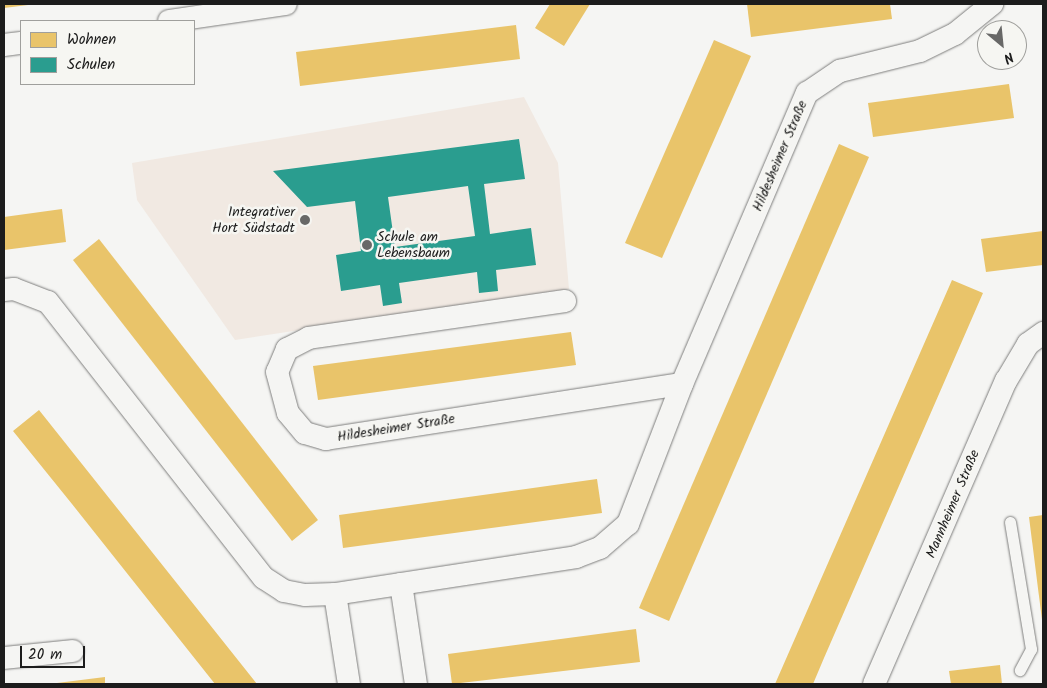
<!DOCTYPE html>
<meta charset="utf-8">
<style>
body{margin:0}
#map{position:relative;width:1047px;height:688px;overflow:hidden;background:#f5f5f3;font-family:Kalam,sans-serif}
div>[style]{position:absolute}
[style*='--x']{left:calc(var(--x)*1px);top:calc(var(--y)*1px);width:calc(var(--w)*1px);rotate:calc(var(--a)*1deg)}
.built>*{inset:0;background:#f1e9e2}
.homes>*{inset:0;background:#e9c46a}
.schools>*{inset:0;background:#2a9d8f}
.roads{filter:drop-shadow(0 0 1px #7e7e7d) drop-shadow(0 0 1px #7e7e7d)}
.service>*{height:11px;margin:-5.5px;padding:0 5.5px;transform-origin:5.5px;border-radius:5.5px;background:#f5f5f3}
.minor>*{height:22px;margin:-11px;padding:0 11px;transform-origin:11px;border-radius:11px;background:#f5f5f3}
.dots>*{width:14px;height:14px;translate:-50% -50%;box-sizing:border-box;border:2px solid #f6f6f2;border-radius:50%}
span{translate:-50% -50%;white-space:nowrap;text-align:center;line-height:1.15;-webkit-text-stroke:5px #f6f6f2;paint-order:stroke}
.street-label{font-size:14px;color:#1c1c1c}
.poi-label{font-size:14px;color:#1c1c1c}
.right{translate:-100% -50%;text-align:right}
.left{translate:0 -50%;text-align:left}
.frame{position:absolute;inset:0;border:5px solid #1c1c1c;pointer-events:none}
.legend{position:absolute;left:20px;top:20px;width:175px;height:65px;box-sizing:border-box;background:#f6f6f2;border:1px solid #9f9f9c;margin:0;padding:6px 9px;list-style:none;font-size:15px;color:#1c1c1c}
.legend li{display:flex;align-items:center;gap:10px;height:25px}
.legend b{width:25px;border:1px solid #9f9f9c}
.north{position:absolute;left:977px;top:20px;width:50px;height:50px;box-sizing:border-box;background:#f6f6f2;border:1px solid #9f9f9c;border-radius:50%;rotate:152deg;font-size:14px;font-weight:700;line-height:20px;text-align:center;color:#1c1c1c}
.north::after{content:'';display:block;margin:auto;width:18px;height:22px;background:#686867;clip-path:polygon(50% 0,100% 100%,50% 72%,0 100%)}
.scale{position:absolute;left:20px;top:646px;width:65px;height:22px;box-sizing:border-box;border:2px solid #1c1c1c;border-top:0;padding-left:6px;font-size:15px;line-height:18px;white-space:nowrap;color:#1c1c1c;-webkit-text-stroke:4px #f6f6f2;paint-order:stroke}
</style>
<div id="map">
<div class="built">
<i style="clip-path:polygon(524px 97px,558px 163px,569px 289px,235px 340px,137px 200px,132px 163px)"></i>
</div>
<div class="homes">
<i style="clip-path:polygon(4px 4px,28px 4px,28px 5px,4px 8px)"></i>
<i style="clip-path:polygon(550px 4px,590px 4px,564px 46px,535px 28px)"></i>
<i style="clip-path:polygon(747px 4px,890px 4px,892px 19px,751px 37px)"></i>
<i style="clip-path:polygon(516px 25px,520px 59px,300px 86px,296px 52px)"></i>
<i style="clip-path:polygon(714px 40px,751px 56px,662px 258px,625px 243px)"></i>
<i style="clip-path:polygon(1009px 84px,1014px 118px,873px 137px,868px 103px)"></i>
<i style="clip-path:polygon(839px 144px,869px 157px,669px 621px,639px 608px)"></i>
<i style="clip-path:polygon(62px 209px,66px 242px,4px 250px,4px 217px)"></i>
<i style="clip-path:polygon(1043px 231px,1043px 265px,986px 272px,981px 239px)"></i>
<i style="clip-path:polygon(99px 239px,318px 520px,292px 541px,73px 260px)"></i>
<i style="clip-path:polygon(952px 280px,983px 293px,824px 658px,813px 684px,775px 684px)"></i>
<i style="clip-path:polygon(571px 332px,576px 365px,318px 400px,313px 366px)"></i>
<i style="clip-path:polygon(39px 410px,191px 601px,257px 684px,215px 684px,72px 504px,13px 431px)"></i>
<i style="clip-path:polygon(597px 479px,602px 513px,343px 548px,339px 515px)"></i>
<i style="clip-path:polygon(1043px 515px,1043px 620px,1042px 620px,1029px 517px)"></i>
<i style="clip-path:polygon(636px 629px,640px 662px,452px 684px,448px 654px)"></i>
<i style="clip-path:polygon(1000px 665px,1002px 684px,951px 684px,949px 671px)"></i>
<i style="clip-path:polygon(105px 677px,105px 684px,57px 684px,57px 683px)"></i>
</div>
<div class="schools">
<i style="clip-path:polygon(evenodd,519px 139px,525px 179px,484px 184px,490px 234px,531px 228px,536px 265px,496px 270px,498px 291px,479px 293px,477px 272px,399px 283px,402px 303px,383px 306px,380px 285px,341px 291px,336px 255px,361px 251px,355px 201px,307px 207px,273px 171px,519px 139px,468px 186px,475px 236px,395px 247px,388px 197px,468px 186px)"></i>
</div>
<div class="roads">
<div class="service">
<i style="--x:1010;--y:522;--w:129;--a:80.6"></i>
<i style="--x:1031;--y:649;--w:24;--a:118"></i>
</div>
<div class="minor">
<i style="--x:169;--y:21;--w:118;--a:-8.3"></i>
<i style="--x:4;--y:45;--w:17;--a:-7"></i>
<i style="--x:4;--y:290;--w:10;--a:-6"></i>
<i style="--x:14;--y:289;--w:36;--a:21"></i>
<i style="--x:48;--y:302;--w:350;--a:52"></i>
<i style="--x:264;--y:578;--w:24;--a:33"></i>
<i style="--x:284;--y:591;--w:21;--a:11"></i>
<i style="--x:305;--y:595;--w:30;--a:-2"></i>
<i style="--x:335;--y:594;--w:244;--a:-8.7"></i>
<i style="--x:576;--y:557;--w:26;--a:-21"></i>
<i style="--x:600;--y:548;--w:37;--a:-41"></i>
<i style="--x:628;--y:524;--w:150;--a:-68.9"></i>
<i style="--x:682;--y:384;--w:317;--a:-66.8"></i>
<i style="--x:807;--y:93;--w:40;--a:-34"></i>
<i style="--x:840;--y:71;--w:82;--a:-14"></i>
<i style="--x:920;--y:51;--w:39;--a:-26"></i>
<i style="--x:955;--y:34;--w:48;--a:-39"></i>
<i style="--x:565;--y:301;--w:259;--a:171.8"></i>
<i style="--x:309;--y:338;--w:25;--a:153"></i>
<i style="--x:287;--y:349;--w:25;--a:113"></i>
<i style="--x:277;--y:372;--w:42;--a:75"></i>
<i style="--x:288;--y:413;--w:26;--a:50"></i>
<i style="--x:305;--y:433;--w:22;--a:16"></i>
<i style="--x:326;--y:439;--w:360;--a:-8.8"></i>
<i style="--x:401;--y:584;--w:101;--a:81.5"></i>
<i style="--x:335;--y:594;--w:91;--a:81.2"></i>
<i style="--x:4;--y:658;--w:69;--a:-5.8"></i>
<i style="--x:874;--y:684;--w:331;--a:-66.5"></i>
<i style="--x:1006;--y:381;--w:43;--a:-59.3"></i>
<i style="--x:1028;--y:344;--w:19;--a:-36"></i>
</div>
</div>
<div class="dots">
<i style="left:305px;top:220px;background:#686867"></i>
<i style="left:367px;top:245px;background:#686867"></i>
</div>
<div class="street-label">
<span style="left:780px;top:156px;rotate:-67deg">Hildesheimer Straße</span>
<span style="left:396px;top:428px;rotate:-9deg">Hildesheimer Straße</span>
<span style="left:953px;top:504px;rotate:-67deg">Mannheimer Straße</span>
</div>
<div class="poi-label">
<span class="right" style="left:295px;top:220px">Integrativer<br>Hort Südstadt</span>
<span class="left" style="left:377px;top:245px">Schule am<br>Lebensbaum</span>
</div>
<div class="frame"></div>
<ul class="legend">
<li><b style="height:14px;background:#e9c46a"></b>Wohnen</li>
<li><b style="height:14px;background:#2a9d8f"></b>Schulen</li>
</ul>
<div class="north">N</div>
<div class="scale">20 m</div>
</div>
